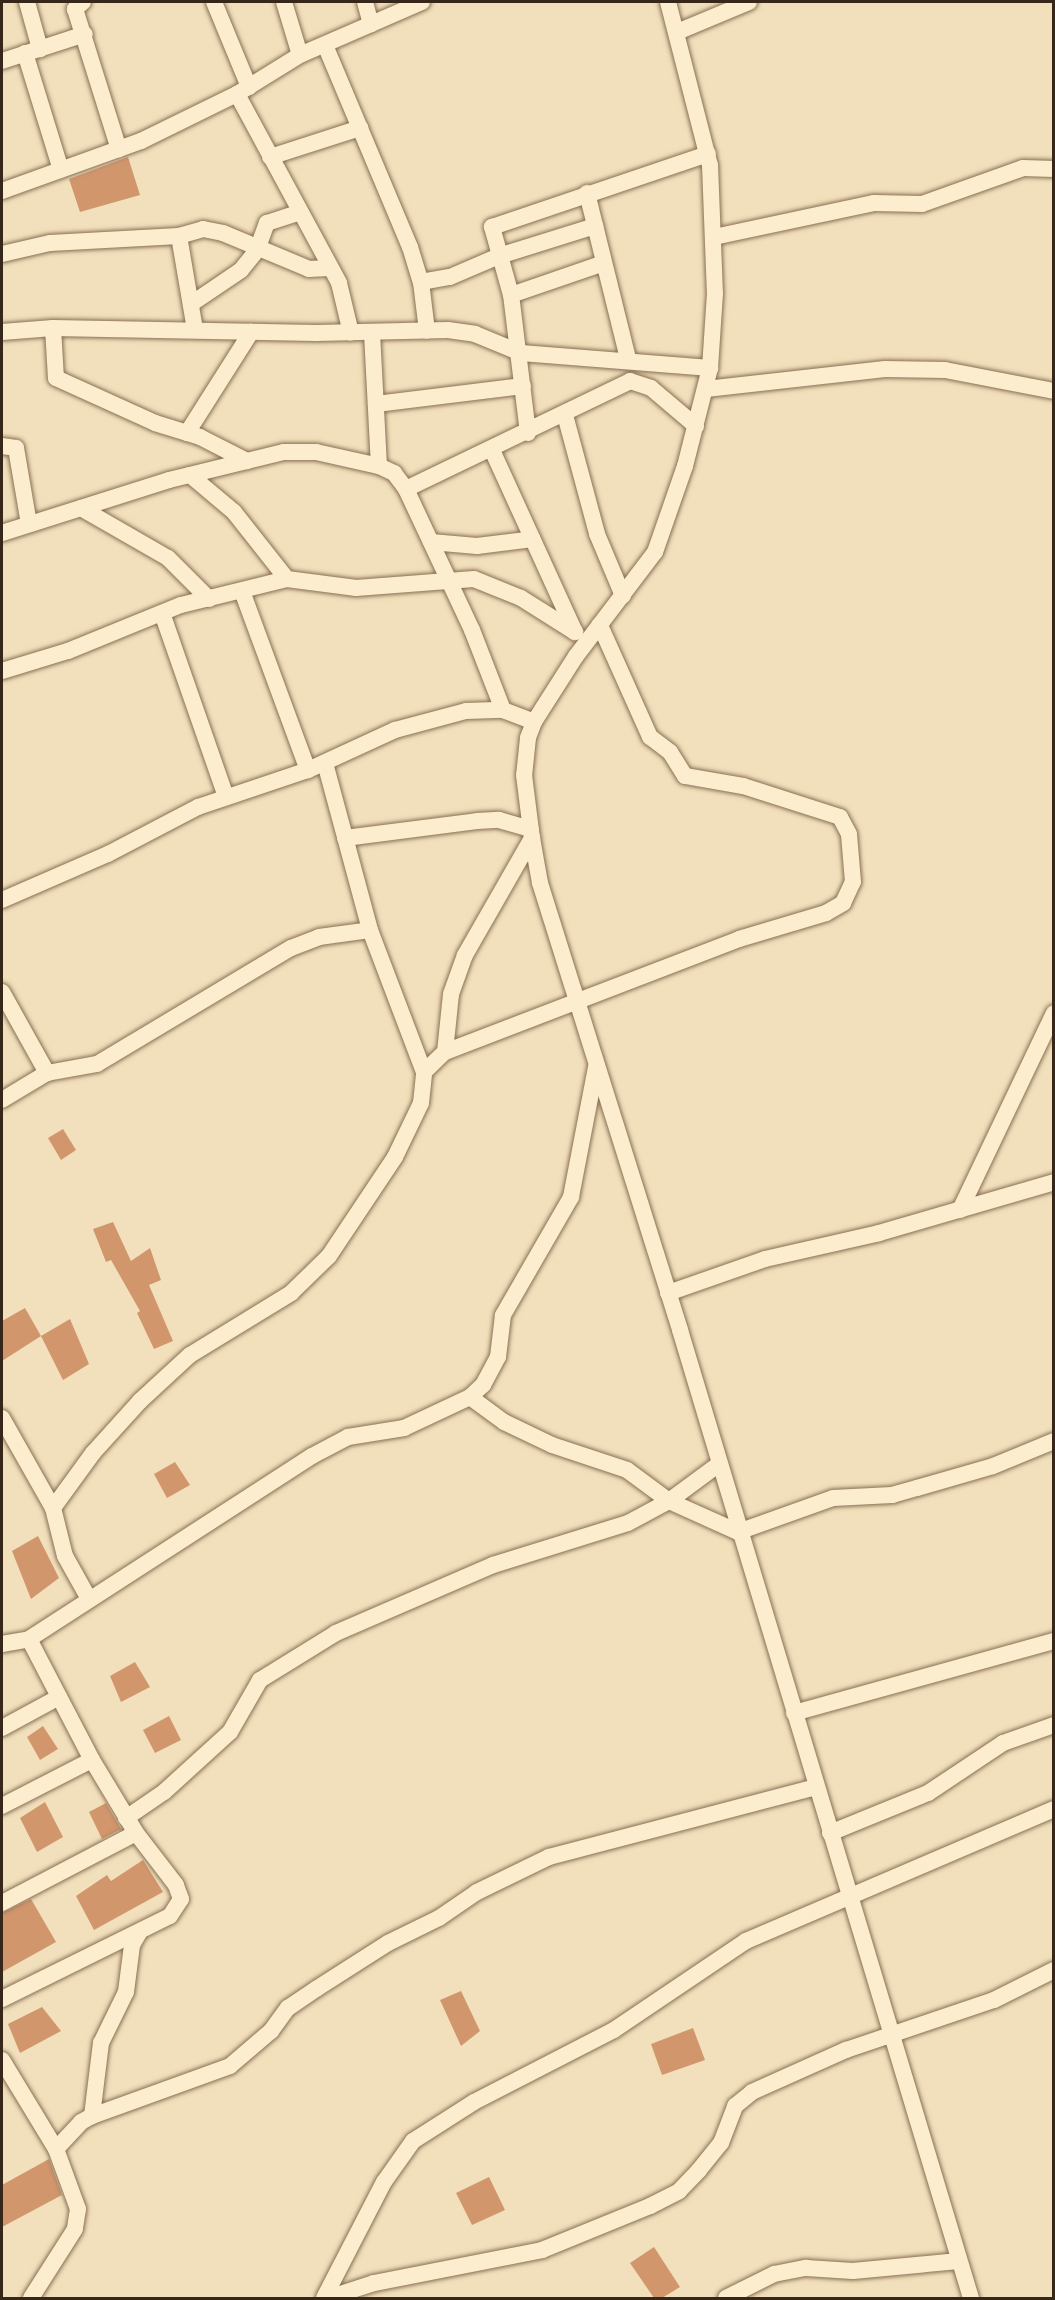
<!DOCTYPE html>
<style>
body{margin:0}
#map{position:relative;width:1055px;height:2300px;overflow:hidden;background:#f1e0bb;font-family:Literata,serif}
div>[style]{position:absolute}
[style*='--x']{left:calc(var(--x)*1px);top:calc(var(--y)*1px);width:calc(var(--w)*1px);rotate:calc(var(--a)*1deg)}
.building>*{inset:0;background:#d2966d}
.roads{filter:drop-shadow(0 0 2px #896f54) drop-shadow(0 0 2px #896f54)}
.minor>*{height:16px;margin:-8px;padding:0 8px;transform-origin:8px;border-radius:8px;background:#fbedce}
span{translate:-50% -50%;white-space:nowrap;text-align:center;line-height:1.15;-webkit-text-stroke:4.5px #f8eacb;paint-order:stroke}
.frame{position:absolute;inset:0;border:3px solid #37271a;pointer-events:none}
</style>
<div id="map">
<div class="building">
<i style="clip-path:polygon(128px 157px,140px 195px,80px 212px,69px 179px)"></i>
<i style="clip-path:polygon(63px 1129px,76px 1150px,61px 1160px,48px 1138px)"></i>
<i style="clip-path:polygon(113px 1222px,131px 1261px,150px 1248px,161px 1280px,149px 1285px,173px 1341px,154px 1349px,137px 1313px,140px 1311px,111px 1260px,106px 1262px,93px 1229px)"></i>
<i style="clip-path:polygon(25px 1308px,41px 1336px,2px 1361px,2px 1321px)"></i>
<i style="clip-path:polygon(70px 1319px,89px 1364px,63px 1380px,41px 1336px)"></i>
<i style="clip-path:polygon(175px 1462px,190px 1485px,167px 1498px,154px 1474px)"></i>
<i style="clip-path:polygon(38px 1536px,59px 1578px,31px 1599px,12px 1551px)"></i>
<i style="clip-path:polygon(135px 1662px,150px 1687px,121px 1702px,110px 1676px)"></i>
<i style="clip-path:polygon(169px 1716px,181px 1740px,155px 1753px,143px 1730px)"></i>
<i style="clip-path:polygon(43px 1726px,58px 1749px,40px 1760px,27px 1737px)"></i>
<i style="clip-path:polygon(45px 1802px,63px 1837px,37px 1852px,20px 1818px)"></i>
<i style="clip-path:polygon(106px 1803px,121px 1829px,102px 1839px,89px 1812px)"></i>
<i style="clip-path:polygon(143px 1860px,163px 1892px,94px 1930px,76px 1896px,107px 1875px,111px 1881px)"></i>
<i style="clip-path:polygon(31px 1899px,56px 1942px,2px 1972px,2px 1913px)"></i>
<i style="clip-path:polygon(461px 1991px,480px 2031px,461px 2046px,440px 2000px)"></i>
<i style="clip-path:polygon(42px 2007px,61px 2031px,20px 2053px,8px 2024px)"></i>
<i style="clip-path:polygon(693px 2028px,705px 2060px,662px 2075px,651px 2044px)"></i>
<i style="clip-path:polygon(49px 2159px,62px 2195px,2px 2227px,2px 2185px)"></i>
<i style="clip-path:polygon(489px 2177px,505px 2210px,472px 2225px,456px 2193px)"></i>
<i style="clip-path:polygon(654px 2247px,680px 2287px,662px 2298px,654px 2298px,630px 2263px)"></i>
</div>
<div class="roads">
<div class="minor">
<i style="--x:27;--y:2;--w:49;--a:74.5"></i>
<i style="--x:83;--y:2;--w:11;--a:139"></i>
<i style="--x:75;--y:9;--w:147;--a:72.6"></i>
<i style="--x:214;--y:2;--w:92;--a:67.6"></i>
<i style="--x:284;--y:2;--w:55;--a:73.2"></i>
<i style="--x:365;--y:2;--w:23;--a:75"></i>
<i style="--x:668;--y:2;--w:168;--a:75.6"></i>
<i style="--x:710;--y:165;--w:128;--a:87.8"></i>
<i style="--x:715;--y:293;--w:75;--a:93.8"></i>
<i style="--x:710;--y:368;--w:101;--a:104.3"></i>
<i style="--x:685;--y:466;--w:91;--a:109.2"></i>
<i style="--x:655;--y:552;--w:131;--a:127.2"></i>
<i style="--x:576;--y:656;--w:78;--a:122.5"></i>
<i style="--x:534;--y:722;--w:17;--a:111"></i>
<i style="--x:528;--y:738;--w:37;--a:96"></i>
<i style="--x:524;--y:775;--w:64;--a:82.8"></i>
<i style="--x:532;--y:838;--w:46;--a:79.9"></i>
<i style="--x:540;--y:883;--w:468;--a:72.6"></i>
<i style="--x:680;--y:1330;--w:1011;--a:73.27"></i>
<i style="--x:677;--y:32;--w:78;--a:-22.6"></i>
<i style="--x:325;--y:45;--w:219;--a:67.2"></i>
<i style="--x:410;--y:247;--w:37;--a:73"></i>
<i style="--x:421;--y:282;--w:49;--a:83"></i>
<i style="--x:25;--y:53;--w:122;--a:72.9"></i>
<i style="--x:2;--y:61;--w:87;--a:-18"></i>
<i style="--x:237;--y:94;--w:215;--a:61.6"></i>
<i style="--x:339;--y:283;--w:51;--a:76.5"></i>
<i style="--x:270;--y:157;--w:95;--a:-17.9"></i>
<i style="--x:2;--y:191;--w:148;--a:-19.8"></i>
<i style="--x:141;--y:141;--w:107;--a:-26.1"></i>
<i style="--x:237;--y:94;--w:74;--a:-31.8"></i>
<i style="--x:300;--y:55;--w:133;--a:-23.5"></i>
<i style="--x:587;--y:193;--w:171;--a:76.1"></i>
<i style="--x:179;--y:236;--w:95;--a:80.3"></i>
<i style="--x:714;--y:237;--w:164;--a:-12"></i>
<i style="--x:874;--y:203;--w:48;--a:1.2"></i>
<i style="--x:922;--y:204;--w:107;--a:-19.6"></i>
<i style="--x:1023;--y:168;--w:31;--a:2"></i>
<i style="--x:2;--y:254;--w:49;--a:-12.9"></i>
<i style="--x:50;--y:243;--w:129;--a:-3.1"></i>
<i style="--x:179;--y:236;--w:25;--a:-16"></i>
<i style="--x:203;--y:229;--w:20;--a:11"></i>
<i style="--x:223;--y:233;--w:93;--a:22.7"></i>
<i style="--x:309;--y:269;--w:20;--a:-3"></i>
<i style="--x:421;--y:282;--w:29;--a:-10"></i>
<i style="--x:450;--y:277;--w:53;--a:-23.2"></i>
<i style="--x:499;--y:256;--w:101;--a:-17.4"></i>
<i style="--x:511;--y:295;--w:98;--a:-19"></i>
<i style="--x:191;--y:304;--w:60;--a:-34.2"></i>
<i style="--x:241;--y:270;--w:26;--a:-51"></i>
<i style="--x:257;--y:250;--w:29;--a:-70"></i>
<i style="--x:267;--y:223;--w:35;--a:-18"></i>
<i style="--x:53;--y:328;--w:50;--a:86.6"></i>
<i style="--x:56;--y:378;--w:109;--a:24.4"></i>
<i style="--x:155;--y:423;--w:47;--a:17.3"></i>
<i style="--x:200;--y:437;--w:53;--a:27.1"></i>
<i style="--x:2;--y:332;--w:51;--a:-4.5"></i>
<i style="--x:53;--y:328;--w:263;--a:1.1"></i>
<i style="--x:316;--y:333;--w:132;--a:-1.3"></i>
<i style="--x:448;--y:330;--w:27;--a:8"></i>
<i style="--x:475;--y:334;--w:50;--a:22.4"></i>
<i style="--x:521;--y:353;--w:190;--a:4.5"></i>
<i style="--x:372;--y:333;--w:133;--a:87"></i>
<i style="--x:706;--y:389;--w:180;--a:-6.4"></i>
<i style="--x:885;--y:369;--w:60;--a:1"></i>
<i style="--x:945;--y:370;--w:111;--a:10.9"></i>
<i style="--x:376;--y:404;--w:148;--a:-7"></i>
<i style="--x:565;--y:415;--w:123;--a:74.9"></i>
<i style="--x:597;--y:534;--w:67;--a:67.2"></i>
<i style="--x:187;--y:433;--w:120;--a:-57.6"></i>
<i style="--x:528;--y:433;--w:139;--a:-97"></i>
<i style="--x:511;--y:295;--w:71;--a:-105.6"></i>
<i style="--x:492;--y:227;--w:228;--a:-18.7"></i>
<i style="--x:2;--y:446;--w:14;--a:8"></i>
<i style="--x:16;--y:448;--w:77;--a:80.3"></i>
<i style="--x:492;--y:450;--w:200;--a:65.5"></i>
<i style="--x:190;--y:475;--w:57;--a:40.1"></i>
<i style="--x:234;--y:512;--w:85;--a:51.7"></i>
<i style="--x:406;--y:489;--w:249;--a:-25.7"></i>
<i style="--x:630;--y:381;--w:22;--a:18"></i>
<i style="--x:651;--y:388;--w:59;--a:40.2"></i>
<i style="--x:81;--y:508;--w:100;--a:29.9"></i>
<i style="--x:168;--y:558;--w:58;--a:45"></i>
<i style="--x:2;--y:533;--w:175;--a:-17.6"></i>
<i style="--x:169;--y:480;--w:118;--a:-13.7"></i>
<i style="--x:284;--y:452;--w:32;--a:0"></i>
<i style="--x:316;--y:452;--w:65;--a:12.5"></i>
<i style="--x:379;--y:466;--w:17;--a:25"></i>
<i style="--x:394;--y:473;--w:20;--a:53"></i>
<i style="--x:406;--y:489;--w:156;--a:64.9"></i>
<i style="--x:472;--y:630;--w:86;--a:68.8"></i>
<i style="--x:431;--y:542;--w:46;--a:5"></i>
<i style="--x:477;--y:546;--w:56;--a:-7.1"></i>
<i style="--x:242;--y:591;--w:191;--a:69.8"></i>
<i style="--x:162;--y:613;--w:195;--a:70.8"></i>
<i style="--x:2;--y:671;--w:69;--a:-16.9"></i>
<i style="--x:68;--y:651;--w:122;--a:-22.2"></i>
<i style="--x:181;--y:605;--w:109;--a:-13.8"></i>
<i style="--x:287;--y:579;--w:70;--a:7.4"></i>
<i style="--x:356;--y:588;--w:118;--a:-4.4"></i>
<i style="--x:474;--y:579;--w:51;--a:22"></i>
<i style="--x:521;--y:598;--w:64;--a:32.2"></i>
<i style="--x:325;--y:763;--w:173;--a:74.9"></i>
<i style="--x:370;--y:930;--w:152;--a:69.2"></i>
<i style="--x:345;--y:838;--w:133;--a:-7.3"></i>
<i style="--x:477;--y:821;--w:22;--a:-3"></i>
<i style="--x:499;--y:820;--w:33;--a:16"></i>
<i style="--x:2;--y:900;--w:116;--a:-23.5"></i>
<i style="--x:108;--y:854;--w:102;--a:-27.6"></i>
<i style="--x:198;--y:807;--w:116;--a:-18.6"></i>
<i style="--x:308;--y:770;--w:96;--a:-24.7"></i>
<i style="--x:395;--y:730;--w:73;--a:-15"></i>
<i style="--x:466;--y:711;--w:37;--a:-2"></i>
<i style="--x:503;--y:710;--w:33;--a:21"></i>
<i style="--x:2;--y:992;--w:93;--a:60.9"></i>
<i style="--x:445;--y:1052;--w:315;--a:-21"></i>
<i style="--x:739;--y:939;--w:91;--a:-16.6"></i>
<i style="--x:826;--y:913;--w:20;--a:-30"></i>
<i style="--x:843;--y:903;--w:23;--a:-65"></i>
<i style="--x:853;--y:882;--w:48;--a:-94.8"></i>
<i style="--x:849;--y:834;--w:19;--a:-118"></i>
<i style="--x:840;--y:817;--w:102;--a:-162.3"></i>
<i style="--x:743;--y:786;--w:59;--a:-170.2"></i>
<i style="--x:685;--y:776;--w:28;--a:-122"></i>
<i style="--x:670;--y:752;--w:25;--a:-143"></i>
<i style="--x:650;--y:737;--w:123;--a:-114.1"></i>
<i style="--x:2;--y:1100;--w:52;--a:-31"></i>
<i style="--x:47;--y:1073;--w:51;--a:-10.2"></i>
<i style="--x:97;--y:1064;--w:226;--a:-30.9"></i>
<i style="--x:291;--y:948;--w:30;--a:-21"></i>
<i style="--x:319;--y:937;--w:51;--a:-7.8"></i>
<i style="--x:960;--y:1210;--w:218;--a:-64.5"></i>
<i style="--x:668;--y:1293;--w:103;--a:-19.3"></i>
<i style="--x:765;--y:1259;--w:117;--a:-12.8"></i>
<i style="--x:879;--y:1233;--w:182;--a:-16.2"></i>
<i style="--x:470;--y:1397;--w:42;--a:36.3"></i>
<i style="--x:504;--y:1422;--w:53;--a:25.6"></i>
<i style="--x:552;--y:1445;--w:79;--a:18.4"></i>
<i style="--x:627;--y:1470;--w:52;--a:36.4"></i>
<i style="--x:669;--y:1501;--w:76;--a:24.2"></i>
<i style="--x:738;--y:1532;--w:101;--a:-19.7"></i>
<i style="--x:833;--y:1498;--w:59;--a:-2.9"></i>
<i style="--x:892;--y:1495;--w:26;--a:-16"></i>
<i style="--x:917;--y:1488;--w:79;--a:-16.1"></i>
<i style="--x:993;--y:1466;--w:66;--a:-22.3"></i>
<i style="--x:2;--y:1418;--w:103;--a:60.5"></i>
<i style="--x:53;--y:1508;--w:49;--a:76"></i>
<i style="--x:65;--y:1556;--w:49;--a:60.8"></i>
<i style="--x:53;--y:1508;--w:68;--a:-54"></i>
<i style="--x:93;--y:1453;--w:70;--a:-47.9"></i>
<i style="--x:140;--y:1401;--w:68;--a:-42.6"></i>
<i style="--x:190;--y:1355;--w:119;--a:-31.5"></i>
<i style="--x:291;--y:1293;--w:53;--a:-44.2"></i>
<i style="--x:329;--y:1256;--w:119;--a:-56.3"></i>
<i style="--x:395;--y:1157;--w:60;--a:-64.3"></i>
<i style="--x:421;--y:1103;--w:31;--a:-84"></i>
<i style="--x:424;--y:1072;--w:29;--a:-44"></i>
<i style="--x:445;--y:1052;--w:58;--a:-84.1"></i>
<i style="--x:451;--y:994;--w:41;--a:-70.3"></i>
<i style="--x:465;--y:955;--w:135;--a:-60.2"></i>
<i style="--x:2;--y:1644;--w:27;--a:-10"></i>
<i style="--x:29;--y:1639;--w:337;--a:-32.9"></i>
<i style="--x:312;--y:1456;--w:41;--a:-27.8"></i>
<i style="--x:348;--y:1437;--w:57;--a:-9.1"></i>
<i style="--x:404;--y:1428;--w:73;--a:-25.2"></i>
<i style="--x:470;--y:1397;--w:18;--a:-43"></i>
<i style="--x:483;--y:1385;--w:32;--a:-62"></i>
<i style="--x:498;--y:1357;--w:42;--a:-83.2"></i>
<i style="--x:503;--y:1315;--w:136;--a:-60"></i>
<i style="--x:571;--y:1197;--w:132;--a:-79.1"></i>
<i style="--x:794;--y:1713;--w:270;--a:-15.5"></i>
<i style="--x:2;--y:1728;--w:65;--a:-28.5"></i>
<i style="--x:2;--y:1806;--w:101;--a:-27.1"></i>
<i style="--x:126;--y:1818;--w:46;--a:-34.4"></i>
<i style="--x:164;--y:1792;--w:89;--a:-42.3"></i>
<i style="--x:230;--y:1732;--w:60;--a:-60"></i>
<i style="--x:260;--y:1680;--w:89;--a:-31.7"></i>
<i style="--x:336;--y:1633;--w:171;--a:-23.4"></i>
<i style="--x:493;--y:1565;--w:141;--a:-17.3"></i>
<i style="--x:628;--y:1523;--w:47;--a:-28.2"></i>
<i style="--x:669;--y:1501;--w:62;--a:-36.5"></i>
<i style="--x:830;--y:1833;--w:106;--a:-22.2"></i>
<i style="--x:928;--y:1793;--w:90;--a:-33.7"></i>
<i style="--x:1003;--y:1743;--w:54;--a:-19.4"></i>
<i style="--x:2;--y:1903;--w:151;--a:-27.6"></i>
<i style="--x:2;--y:1999;--w:187;--a:-26.3"></i>
<i style="--x:170;--y:1916;--w:20;--a:-57"></i>
<i style="--x:181;--y:1899;--w:15;--a:-110"></i>
<i style="--x:176;--y:1885;--w:66;--a:-127.6"></i>
<i style="--x:136;--y:1833;--w:85;--a:-121.1"></i>
<i style="--x:92;--y:1760;--w:136;--a:-117.5"></i>
<i style="--x:2;--y:2060;--w:104;--a:58.8"></i>
<i style="--x:56;--y:2149;--w:64;--a:69.9"></i>
<i style="--x:78;--y:2209;--w:20;--a:99"></i>
<i style="--x:75;--y:2229;--w:82;--a:122.5"></i>
<i style="--x:92;--y:2116;--w:147;--a:-19.9"></i>
<i style="--x:230;--y:2066;--w:54;--a:-40.5"></i>
<i style="--x:271;--y:2031;--w:29;--a:-54"></i>
<i style="--x:288;--y:2008;--w:34;--a:-34"></i>
<i style="--x:316;--y:1989;--w:85;--a:-32.6"></i>
<i style="--x:388;--y:1943;--w:57;--a:-26.1"></i>
<i style="--x:439;--y:1918;--w:46;--a:-34.4"></i>
<i style="--x:477;--y:1892;--w:80;--a:-25.9"></i>
<i style="--x:549;--y:1857;--w:276;--a:-14.7"></i>
<i style="--x:56;--y:2149;--w:37;--a:-47"></i>
<i style="--x:81;--y:2122;--w:13;--a:-29"></i>
<i style="--x:92;--y:2116;--w:74;--a:-83"></i>
<i style="--x:101;--y:2043;--w:57;--a:-63.9"></i>
<i style="--x:126;--y:1992;--w:47;--a:-82.7"></i>
<i style="--x:132;--y:1945;--w:14;--a:-60"></i>
<i style="--x:324;--y:2298;--w:131;--a:-62.7"></i>
<i style="--x:384;--y:2182;--w:50;--a:-54.7"></i>
<i style="--x:413;--y:2141;--w:72;--a:-32.6"></i>
<i style="--x:474;--y:2102;--w:157;--a:-27.2"></i>
<i style="--x:614;--y:2030;--w:159;--a:-34"></i>
<i style="--x:746;--y:1941;--w:335;--a:-23.2"></i>
<i style="--x:328;--y:2298;--w:48;--a:-18.1"></i>
<i style="--x:374;--y:2283;--w:171;--a:-11.1"></i>
<i style="--x:542;--y:2250;--w:117;--a:-22.2"></i>
<i style="--x:650;--y:2206;--w:33;--a:-27"></i>
<i style="--x:679;--y:2191;--w:29;--a:-46"></i>
<i style="--x:699;--y:2170;--w:35;--a:-51"></i>
<i style="--x:721;--y:2143;--w:40;--a:-69"></i>
<i style="--x:735;--y:2106;--w:22;--a:-39"></i>
<i style="--x:752;--y:2092;--w:103;--a:-24.1"></i>
<i style="--x:846;--y:2050;--w:156;--a:-18.7"></i>
<i style="--x:994;--y:2000;--w:67;--a:-26.6"></i>
<i style="--x:726;--y:2298;--w:54;--a:-26.6"></i>
<i style="--x:774;--y:2274;--w:33;--a:-11"></i>
<i style="--x:806;--y:2268;--w:47;--a:3.7"></i>
<i style="--x:853;--y:2271;--w:106;--a:-5.4"></i>
</div>
</div>
<div class="frame"></div>
</div>
